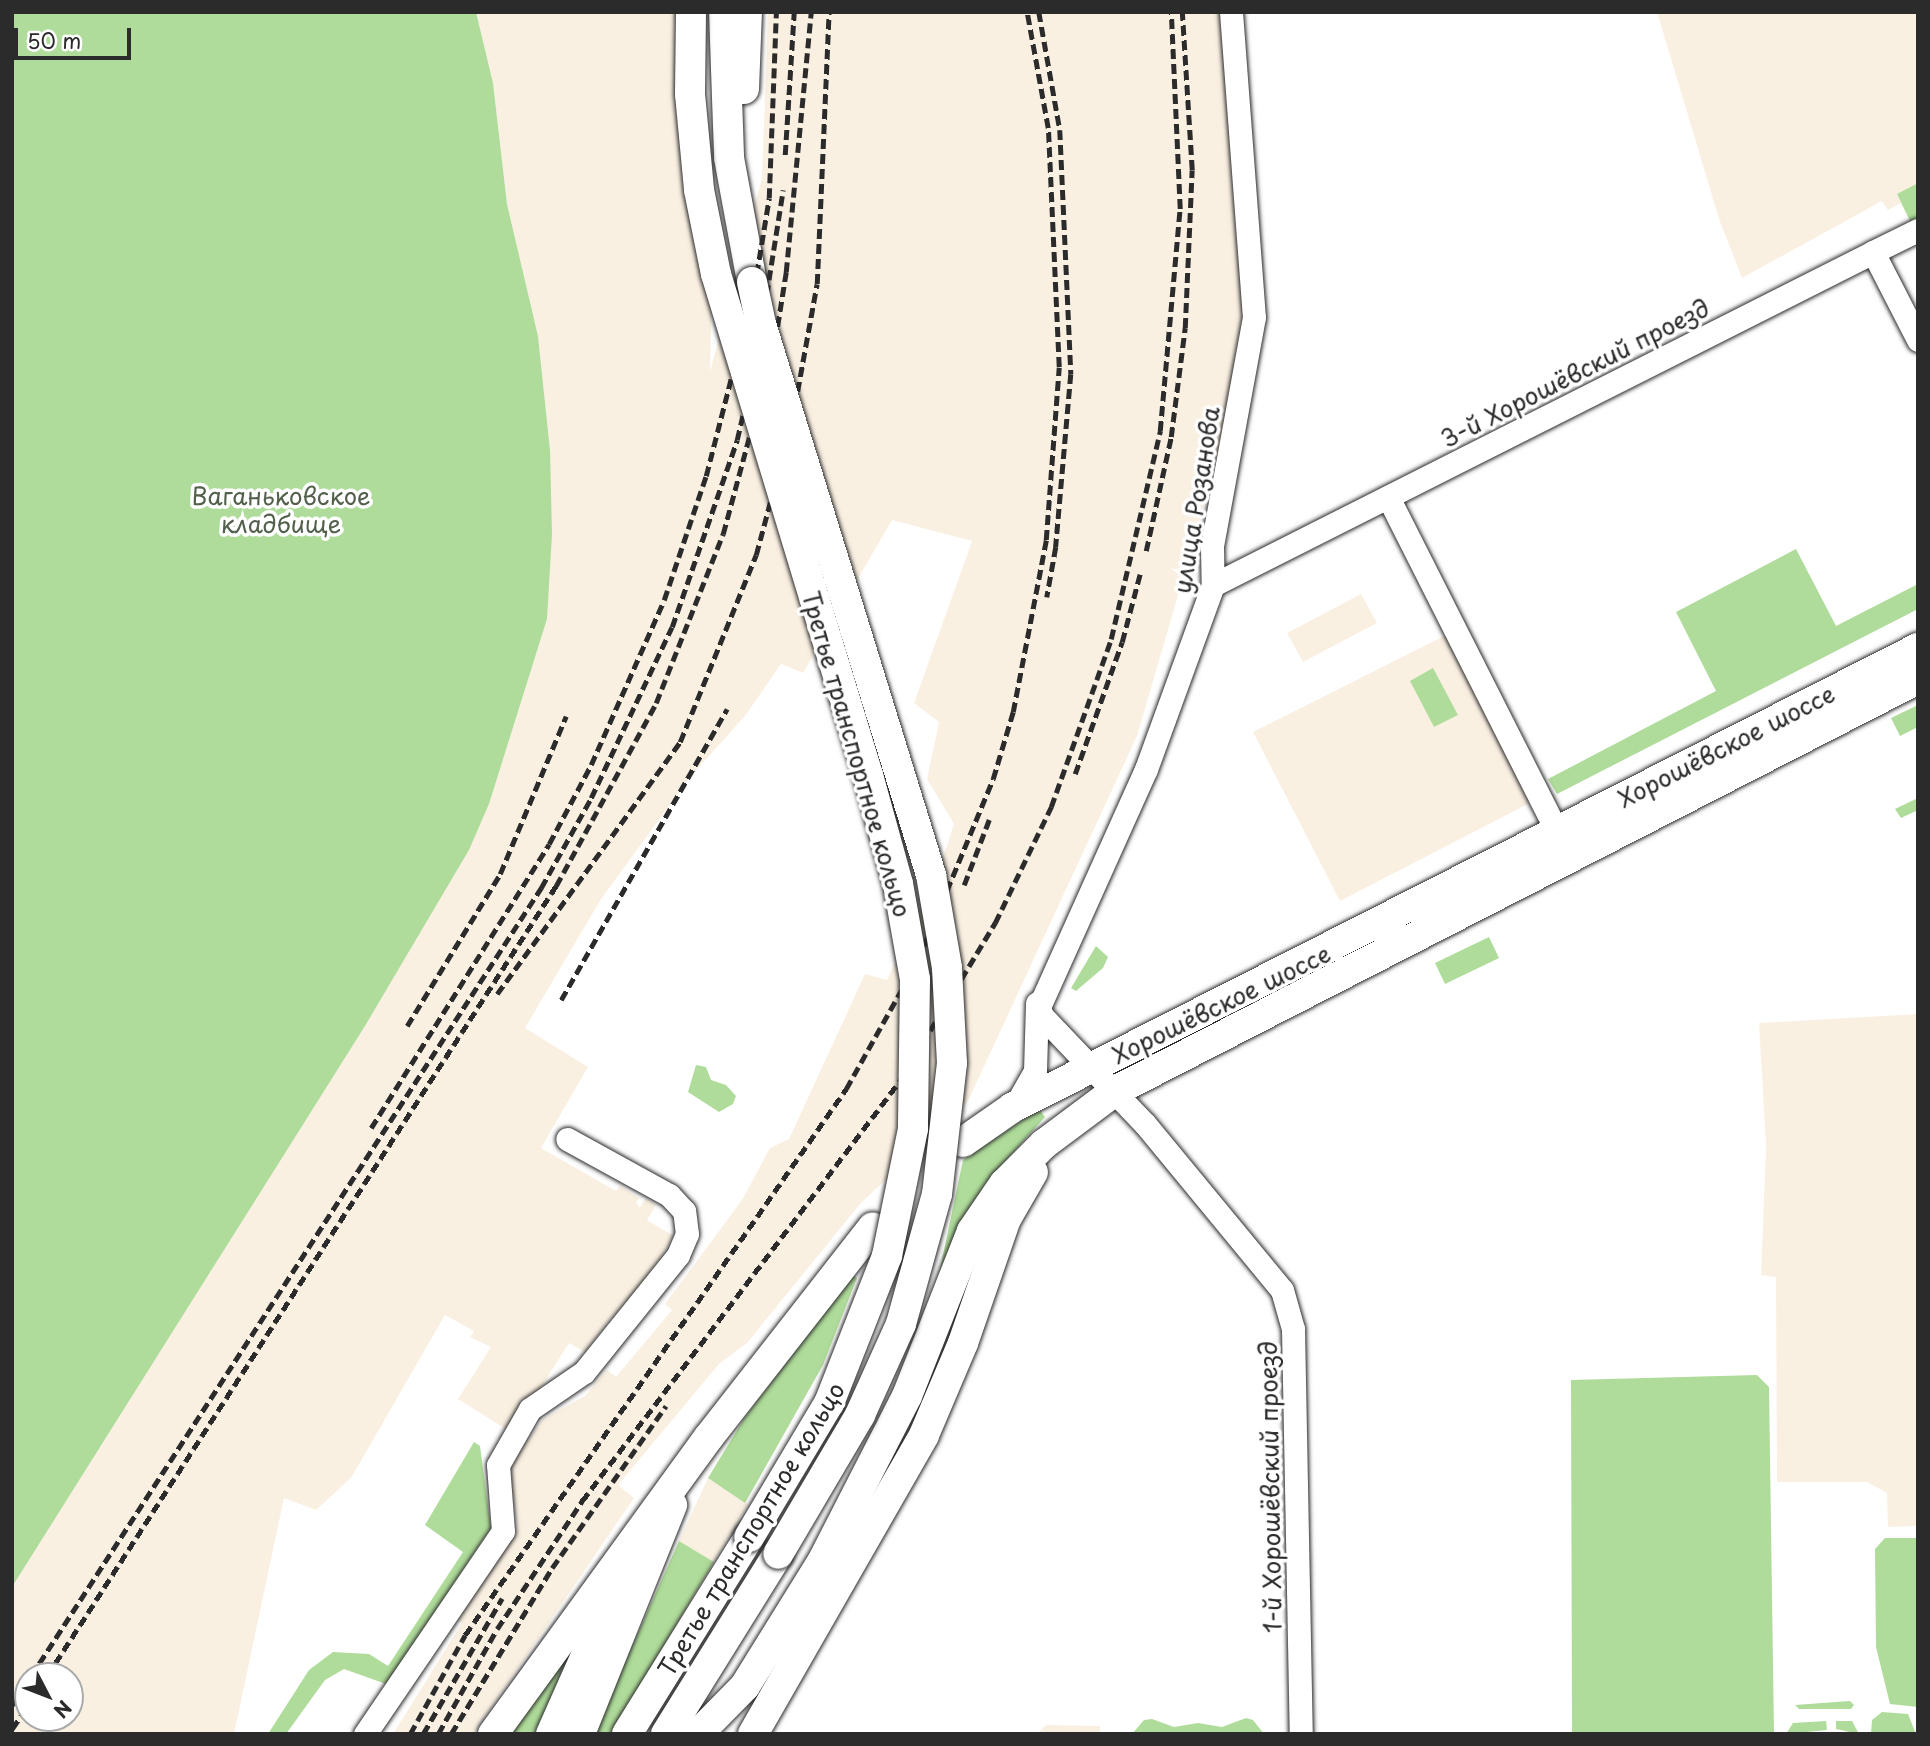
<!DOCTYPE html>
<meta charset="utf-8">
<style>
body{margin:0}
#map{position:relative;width:1930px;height:1746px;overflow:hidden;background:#fff;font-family:"Playpen Sans",sans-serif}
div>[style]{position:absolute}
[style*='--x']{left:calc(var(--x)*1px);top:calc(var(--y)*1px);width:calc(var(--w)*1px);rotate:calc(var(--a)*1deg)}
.built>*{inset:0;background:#faf0e2}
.green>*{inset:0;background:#afdc9a}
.roads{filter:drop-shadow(0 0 2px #2b2b2b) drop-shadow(0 0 2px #2b2b2b)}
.minor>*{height:23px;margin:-11.5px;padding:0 11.5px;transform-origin:11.5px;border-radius:11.5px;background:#fff}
.major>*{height:30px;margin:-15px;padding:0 15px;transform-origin:15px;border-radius:15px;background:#fff}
.rail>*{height:4.5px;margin-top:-2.25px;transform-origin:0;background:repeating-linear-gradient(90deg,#2b2b2b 0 10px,transparent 0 15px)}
.bridges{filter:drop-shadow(0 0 2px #2b2b2b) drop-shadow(0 0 2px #2b2b2b)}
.major-bridge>*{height:30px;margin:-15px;padding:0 15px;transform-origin:15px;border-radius:15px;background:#fff}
span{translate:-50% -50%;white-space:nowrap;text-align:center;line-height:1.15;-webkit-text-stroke:7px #fff;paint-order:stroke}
.street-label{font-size:24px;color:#2b2b2b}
.park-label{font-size:24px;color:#53604c}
.frame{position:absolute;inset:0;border:14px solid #2b2b2b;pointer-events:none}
.north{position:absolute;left:14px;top:1662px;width:70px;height:70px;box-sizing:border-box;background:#fff;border:2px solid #aaa;border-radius:50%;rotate:132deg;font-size:19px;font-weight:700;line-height:28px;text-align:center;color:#2b2b2b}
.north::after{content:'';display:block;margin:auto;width:24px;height:32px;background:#2b2b2b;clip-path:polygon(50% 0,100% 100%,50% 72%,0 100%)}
.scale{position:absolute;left:14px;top:28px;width:117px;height:32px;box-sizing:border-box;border:4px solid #2b2b2b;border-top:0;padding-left:9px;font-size:21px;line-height:24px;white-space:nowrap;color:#2b2b2b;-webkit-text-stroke:5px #fff;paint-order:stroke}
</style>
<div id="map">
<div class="built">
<i style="clip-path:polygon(evenodd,476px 12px,681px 12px,713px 253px,710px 372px,762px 178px,768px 12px,1219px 12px,1241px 241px,1243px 330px,1237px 380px,1193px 544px,1137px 736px,968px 1101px,860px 1204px,747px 1343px,719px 1364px,618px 1485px,634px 1498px,473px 1734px,393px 1734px,462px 1623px,456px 1619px,518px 1530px,509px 1467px,543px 1419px,585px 1396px,607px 1370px,616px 1377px,672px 1310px,665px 1304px,742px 1200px,770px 1148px,789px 1139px,865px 974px,887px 980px,944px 855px,954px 824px,927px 779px,939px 722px,914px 703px,972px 541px,892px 520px,803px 673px,781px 664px,745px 716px,691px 776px,601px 899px,525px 1028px,588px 1067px,541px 1148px,616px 1191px,620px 1186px,639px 1198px,636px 1203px,640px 1207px,646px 1198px,656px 1205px,647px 1220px,674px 1236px,626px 1312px,611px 1318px,585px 1352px,569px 1343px,512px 1433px,458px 1399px,491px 1347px,470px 1337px,474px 1331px,445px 1315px,351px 1478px,316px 1510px,284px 1498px,234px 1734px,12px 1734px,12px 1587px,365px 1026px,469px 850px,489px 804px,547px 619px,550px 450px,538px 336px,507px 204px,493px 83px,476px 12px,28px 1676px,70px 1676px,70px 1718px,28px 1718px,28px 1676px)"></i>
<i style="clip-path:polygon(1657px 12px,1918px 12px,1918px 183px,1897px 194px,1901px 203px,1888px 210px,1882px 201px,1742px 278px,1719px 219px)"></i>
<i style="clip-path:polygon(1361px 594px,1377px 623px,1303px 662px,1287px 633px)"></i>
<i style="clip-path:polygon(1448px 634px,1530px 803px,1340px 901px,1253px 732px)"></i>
<i style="clip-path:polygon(1918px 1014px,1918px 1526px,1888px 1527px,1887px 1493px,1867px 1482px,1777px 1482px,1776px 1277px,1761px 1275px,1766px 1147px,1759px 1023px)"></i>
<i style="clip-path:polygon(708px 1478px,748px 1504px,714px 1562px,679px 1541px)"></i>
<i style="clip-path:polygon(1046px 1725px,1100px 1726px,1100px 1734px,1037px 1734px)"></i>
</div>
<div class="green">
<i style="clip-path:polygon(12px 12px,476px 12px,493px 83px,507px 204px,538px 336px,550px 450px,552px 534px,547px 619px,489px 804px,469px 850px,365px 1026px,12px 1587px)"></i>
<i style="clip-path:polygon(1918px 183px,1918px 218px,1910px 221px,1897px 194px)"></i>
<i style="clip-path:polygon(1796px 549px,1836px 626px,1918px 584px,1918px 609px,1557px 794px,1548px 779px,1716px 691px,1676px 612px)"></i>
<i style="clip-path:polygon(1433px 668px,1458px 715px,1434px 727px,1410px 681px)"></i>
<i style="clip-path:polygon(1918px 705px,1918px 727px,1900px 736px,1891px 718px)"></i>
<i style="clip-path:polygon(1918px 798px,1918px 810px,1901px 818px,1895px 809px)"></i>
<i style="clip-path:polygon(1489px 937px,1499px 958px,1445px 984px,1435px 963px)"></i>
<i style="clip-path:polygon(1096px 946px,1108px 957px,1103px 968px,1076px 991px,1071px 988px)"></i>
<i style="clip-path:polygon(696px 1065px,706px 1067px,711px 1080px,726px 1085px,736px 1096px,733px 1104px,719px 1112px,688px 1092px)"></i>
<i style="clip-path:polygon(1039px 1109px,1045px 1117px,984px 1185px,939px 1274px,963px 1160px)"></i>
<i style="clip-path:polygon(853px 1275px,857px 1278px,823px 1365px,745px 1503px,708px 1478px,745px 1417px)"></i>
<i style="clip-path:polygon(1757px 1375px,1769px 1387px,1774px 1734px,1572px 1734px,1571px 1380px)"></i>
<i style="clip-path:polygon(474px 1442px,480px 1446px,491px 1528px,386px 1684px,344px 1669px,325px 1680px,286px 1734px,268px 1734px,309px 1670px,333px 1652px,369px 1654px,388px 1666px,463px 1552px,425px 1525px)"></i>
<i style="clip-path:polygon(1885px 1538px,1918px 1538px,1918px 1707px,1890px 1704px,1876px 1647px,1875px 1549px)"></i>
<i style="clip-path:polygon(679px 1541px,714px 1562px,611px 1734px,593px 1734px)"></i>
<i style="clip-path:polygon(569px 1652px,538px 1734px,507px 1734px)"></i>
<i style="clip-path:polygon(1850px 1701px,1854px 1705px,1851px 1709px,1799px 1709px,1795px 1705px)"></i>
<i style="clip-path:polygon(1882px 1712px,1908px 1714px,1916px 1734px,1871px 1734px,1872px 1720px)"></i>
<i style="clip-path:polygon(1246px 1718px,1253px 1720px,1264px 1734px,1132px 1734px,1144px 1720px,1152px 1719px,1174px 1727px,1198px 1723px,1222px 1727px)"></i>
<i style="clip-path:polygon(1826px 1721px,1827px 1730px,1786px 1734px,1793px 1723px)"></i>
<i style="clip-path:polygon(1836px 1721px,1852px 1721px,1859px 1734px,1836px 1729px)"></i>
</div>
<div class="roads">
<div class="minor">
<i style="--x:1231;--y:12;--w:306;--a:85.7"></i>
<i style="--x:1254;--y:317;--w:233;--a:100.4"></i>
<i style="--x:1212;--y:546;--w:39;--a:89"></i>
<i style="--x:1213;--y:585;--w:196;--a:110"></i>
<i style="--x:1146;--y:769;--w:261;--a:114.2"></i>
<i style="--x:1039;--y:1007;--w:9;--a:72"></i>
<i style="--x:1042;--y:1016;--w:149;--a:46.4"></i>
<i style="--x:1145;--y:1124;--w:215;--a:50.5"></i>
<i style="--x:1282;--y:1290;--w:41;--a:74.2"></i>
<i style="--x:1293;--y:1329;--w:405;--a:88.9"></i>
<i style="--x:1873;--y:252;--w:50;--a:-26.1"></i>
<i style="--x:1388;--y:497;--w:375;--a:63.2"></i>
<i style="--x:1213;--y:585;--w:739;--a:-26.77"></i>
<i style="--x:1873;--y:252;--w:99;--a:62.9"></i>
<i style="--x:1015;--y:1106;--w:40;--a:-60.3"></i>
<i style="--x:1035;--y:1071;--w:68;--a:-88.3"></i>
<i style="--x:365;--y:1734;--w:245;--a:-55.8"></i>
<i style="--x:503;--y:1531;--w:66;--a:-94.3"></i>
<i style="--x:498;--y:1465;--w:64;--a:-60.3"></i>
<i style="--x:530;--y:1409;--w:65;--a:-34.4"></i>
<i style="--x:584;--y:1372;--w:150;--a:-51.2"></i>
<i style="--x:678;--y:1255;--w:23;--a:-67"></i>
<i style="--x:687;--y:1234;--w:23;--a:-97"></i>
<i style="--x:684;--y:1211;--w:22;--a:-133"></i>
<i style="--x:669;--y:1195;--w:116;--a:-151.2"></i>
</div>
<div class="major">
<i style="--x:724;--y:12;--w:146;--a:88"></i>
<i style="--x:729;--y:158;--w:126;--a:79.5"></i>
<i style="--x:744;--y:89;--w:77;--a:-87.8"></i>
<i style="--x:963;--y:1142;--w:60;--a:-34.8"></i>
<i style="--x:1012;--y:1108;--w:1016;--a:-26.92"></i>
<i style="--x:493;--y:1734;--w:367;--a:-54"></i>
<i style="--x:709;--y:1437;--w:266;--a:-52"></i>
<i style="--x:551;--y:1734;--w:172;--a:-66"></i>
<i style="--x:580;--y:1734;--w:247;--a:-68.1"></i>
<i style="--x:627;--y:1734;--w:232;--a:-58.2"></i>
<i style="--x:666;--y:1734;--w:212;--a:-58.1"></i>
<i style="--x:698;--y:1734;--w:67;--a:-45.6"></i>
<i style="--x:745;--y:1686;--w:146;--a:-58.2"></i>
<i style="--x:822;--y:1562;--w:186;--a:-62.9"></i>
<i style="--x:907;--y:1396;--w:177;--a:-68.5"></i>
<i style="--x:972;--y:1231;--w:57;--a:-55.8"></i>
<i style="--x:1004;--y:1184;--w:57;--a:-45"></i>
<i style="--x:1044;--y:1144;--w:89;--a:-36.7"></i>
<i style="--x:1115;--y:1091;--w:903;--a:-27.16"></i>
<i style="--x:753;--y:1734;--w:344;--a:-60.2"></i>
<i style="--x:924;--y:1435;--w:100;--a:-67"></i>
<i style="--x:963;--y:1343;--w:131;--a:-70.9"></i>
<i style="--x:1006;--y:1219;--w:54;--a:-60.1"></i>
</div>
</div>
<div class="rail">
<i style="--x:1039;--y:12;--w:120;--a:79.9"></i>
<i style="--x:1060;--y:130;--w:244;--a:87.4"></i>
<i style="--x:1071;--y:374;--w:174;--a:95"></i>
<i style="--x:1056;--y:547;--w:51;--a:100.2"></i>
<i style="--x:785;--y:155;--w:143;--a:-86.4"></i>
<i style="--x:1146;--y:551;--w:117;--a:-77.6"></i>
<i style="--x:1171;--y:437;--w:110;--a:-82.7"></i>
<i style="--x:1185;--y:328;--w:158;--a:-87.5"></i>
<i style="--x:1192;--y:170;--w:158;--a:-93.6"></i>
<i style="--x:1075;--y:774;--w:140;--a:-70.4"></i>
<i style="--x:1122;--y:642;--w:70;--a:-75.2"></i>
<i style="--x:964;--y:885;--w:70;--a:-69"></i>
<i style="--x:497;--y:994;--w:311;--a:-54"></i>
<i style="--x:680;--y:742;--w:202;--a:-67.9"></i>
<i style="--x:756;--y:555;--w:139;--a:-75"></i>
<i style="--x:792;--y:421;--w:139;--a:-79.7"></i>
<i style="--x:817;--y:284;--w:272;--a:-87.5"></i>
<i style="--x:561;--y:1000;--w:335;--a:-60.3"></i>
<i style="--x:407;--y:1026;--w:178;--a:-58.5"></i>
<i style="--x:500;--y:874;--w:171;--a:-67.3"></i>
<i style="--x:371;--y:1128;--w:335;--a:-57.9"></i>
<i style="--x:549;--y:844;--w:89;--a:-62"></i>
<i style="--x:591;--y:765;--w:180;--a:-66.1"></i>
<i style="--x:664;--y:600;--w:131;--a:-71.3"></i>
<i style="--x:706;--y:476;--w:193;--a:-75.6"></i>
<i style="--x:754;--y:289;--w:92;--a:-80.6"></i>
<i style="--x:769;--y:198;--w:186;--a:-87.8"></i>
<i style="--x:31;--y:1676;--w:939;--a:-57.09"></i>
<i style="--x:541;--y:888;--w:103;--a:-60.9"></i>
<i style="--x:591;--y:798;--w:189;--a:-64.7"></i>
<i style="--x:672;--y:627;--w:198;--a:-70.8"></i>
<i style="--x:737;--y:440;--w:88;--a:-76.9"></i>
<i style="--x:757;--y:354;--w:166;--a:-81"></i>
<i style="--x:47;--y:1676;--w:940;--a:-57.21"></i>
<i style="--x:556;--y:886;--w:209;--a:-61.3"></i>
<i style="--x:656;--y:703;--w:182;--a:-68.4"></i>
<i style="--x:723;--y:534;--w:200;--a:-74.9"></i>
<i style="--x:775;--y:341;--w:70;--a:-80.9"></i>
<i style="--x:786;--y:272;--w:261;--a:-84.5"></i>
<i style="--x:12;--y:1705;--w:30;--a:-57"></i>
<i style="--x:12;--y:1729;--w:29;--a:-56"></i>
<i style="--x:410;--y:1734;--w:113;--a:-60.9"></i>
<i style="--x:465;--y:1635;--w:666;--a:-55.09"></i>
<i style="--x:846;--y:1089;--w:148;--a:-60.8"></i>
<i style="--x:918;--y:960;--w:196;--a:-67.5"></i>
<i style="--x:993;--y:779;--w:70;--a:-73.4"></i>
<i style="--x:1013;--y:712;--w:175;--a:-79.1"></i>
<i style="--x:1046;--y:540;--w:173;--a:-85.7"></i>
<i style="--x:1059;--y:367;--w:239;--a:-92.6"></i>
<i style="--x:1048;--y:128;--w:118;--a:-100.3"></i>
<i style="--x:423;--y:1734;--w:157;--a:-59.8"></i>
<i style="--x:438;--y:1734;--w:120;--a:-60.7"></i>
<i style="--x:497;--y:1629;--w:154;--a:-56.4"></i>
<i style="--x:582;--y:1501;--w:525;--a:-52.89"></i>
<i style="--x:899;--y:1082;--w:186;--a:-58.9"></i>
<i style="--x:995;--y:923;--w:129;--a:-64.2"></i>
<i style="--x:1051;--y:807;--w:178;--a:-70.3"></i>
<i style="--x:1111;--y:639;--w:214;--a:-76.7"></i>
<i style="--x:1160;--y:431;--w:223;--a:-84.9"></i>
<i style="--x:1180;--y:209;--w:197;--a:-92.6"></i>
<i style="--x:451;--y:1734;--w:194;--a:-58.7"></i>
<i style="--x:552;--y:1568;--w:198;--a:-54.9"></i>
</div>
<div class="bridges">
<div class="major-bridge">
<i style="--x:691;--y:12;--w:82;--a:90.7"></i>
<i style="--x:690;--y:94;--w:96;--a:84.6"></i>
<i style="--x:699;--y:190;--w:86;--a:78.6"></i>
<i style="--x:716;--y:274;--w:524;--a:73.12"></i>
<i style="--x:868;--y:775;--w:113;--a:74.6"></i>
<i style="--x:898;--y:884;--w:97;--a:79.9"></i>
<i style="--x:915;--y:979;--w:150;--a:90.8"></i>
<i style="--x:913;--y:1129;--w:130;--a:101.6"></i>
<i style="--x:887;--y:1256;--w:158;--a:111.5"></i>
<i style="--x:829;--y:1403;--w:156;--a:120.8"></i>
<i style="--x:752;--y:282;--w:43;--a:77.9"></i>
<i style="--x:761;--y:324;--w:577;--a:72.85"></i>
<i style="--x:931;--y:875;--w:94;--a:80.2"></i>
<i style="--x:947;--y:968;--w:95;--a:87"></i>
<i style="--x:952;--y:1063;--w:132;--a:96.5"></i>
<i style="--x:937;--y:1194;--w:135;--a:105.5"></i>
<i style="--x:901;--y:1324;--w:100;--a:114.3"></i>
<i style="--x:860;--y:1415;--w:161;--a:120.5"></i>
</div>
</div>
<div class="street-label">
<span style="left:1575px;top:373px;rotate:-27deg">3-й Хорошёвский проезд</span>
<span style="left:1196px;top:500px;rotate:-81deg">улица Розанова</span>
<span style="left:1726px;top:746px;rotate:-27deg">Хорошёвское шоссе</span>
<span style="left:857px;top:754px;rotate:74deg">Третье транспортное кольцо</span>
<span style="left:1221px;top:1004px;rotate:-26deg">Хорошёвское шоссе</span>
<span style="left:1270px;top:1487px;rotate:-91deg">1-й Хорошёвский проезд</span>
<span style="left:751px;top:1529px;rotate:-59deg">Третье транспортное кольцо</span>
</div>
<div class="park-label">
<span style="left:281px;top:510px">Ваганьковское<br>кладбище</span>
</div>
<div class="frame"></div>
<div class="north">N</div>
<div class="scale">50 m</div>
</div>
